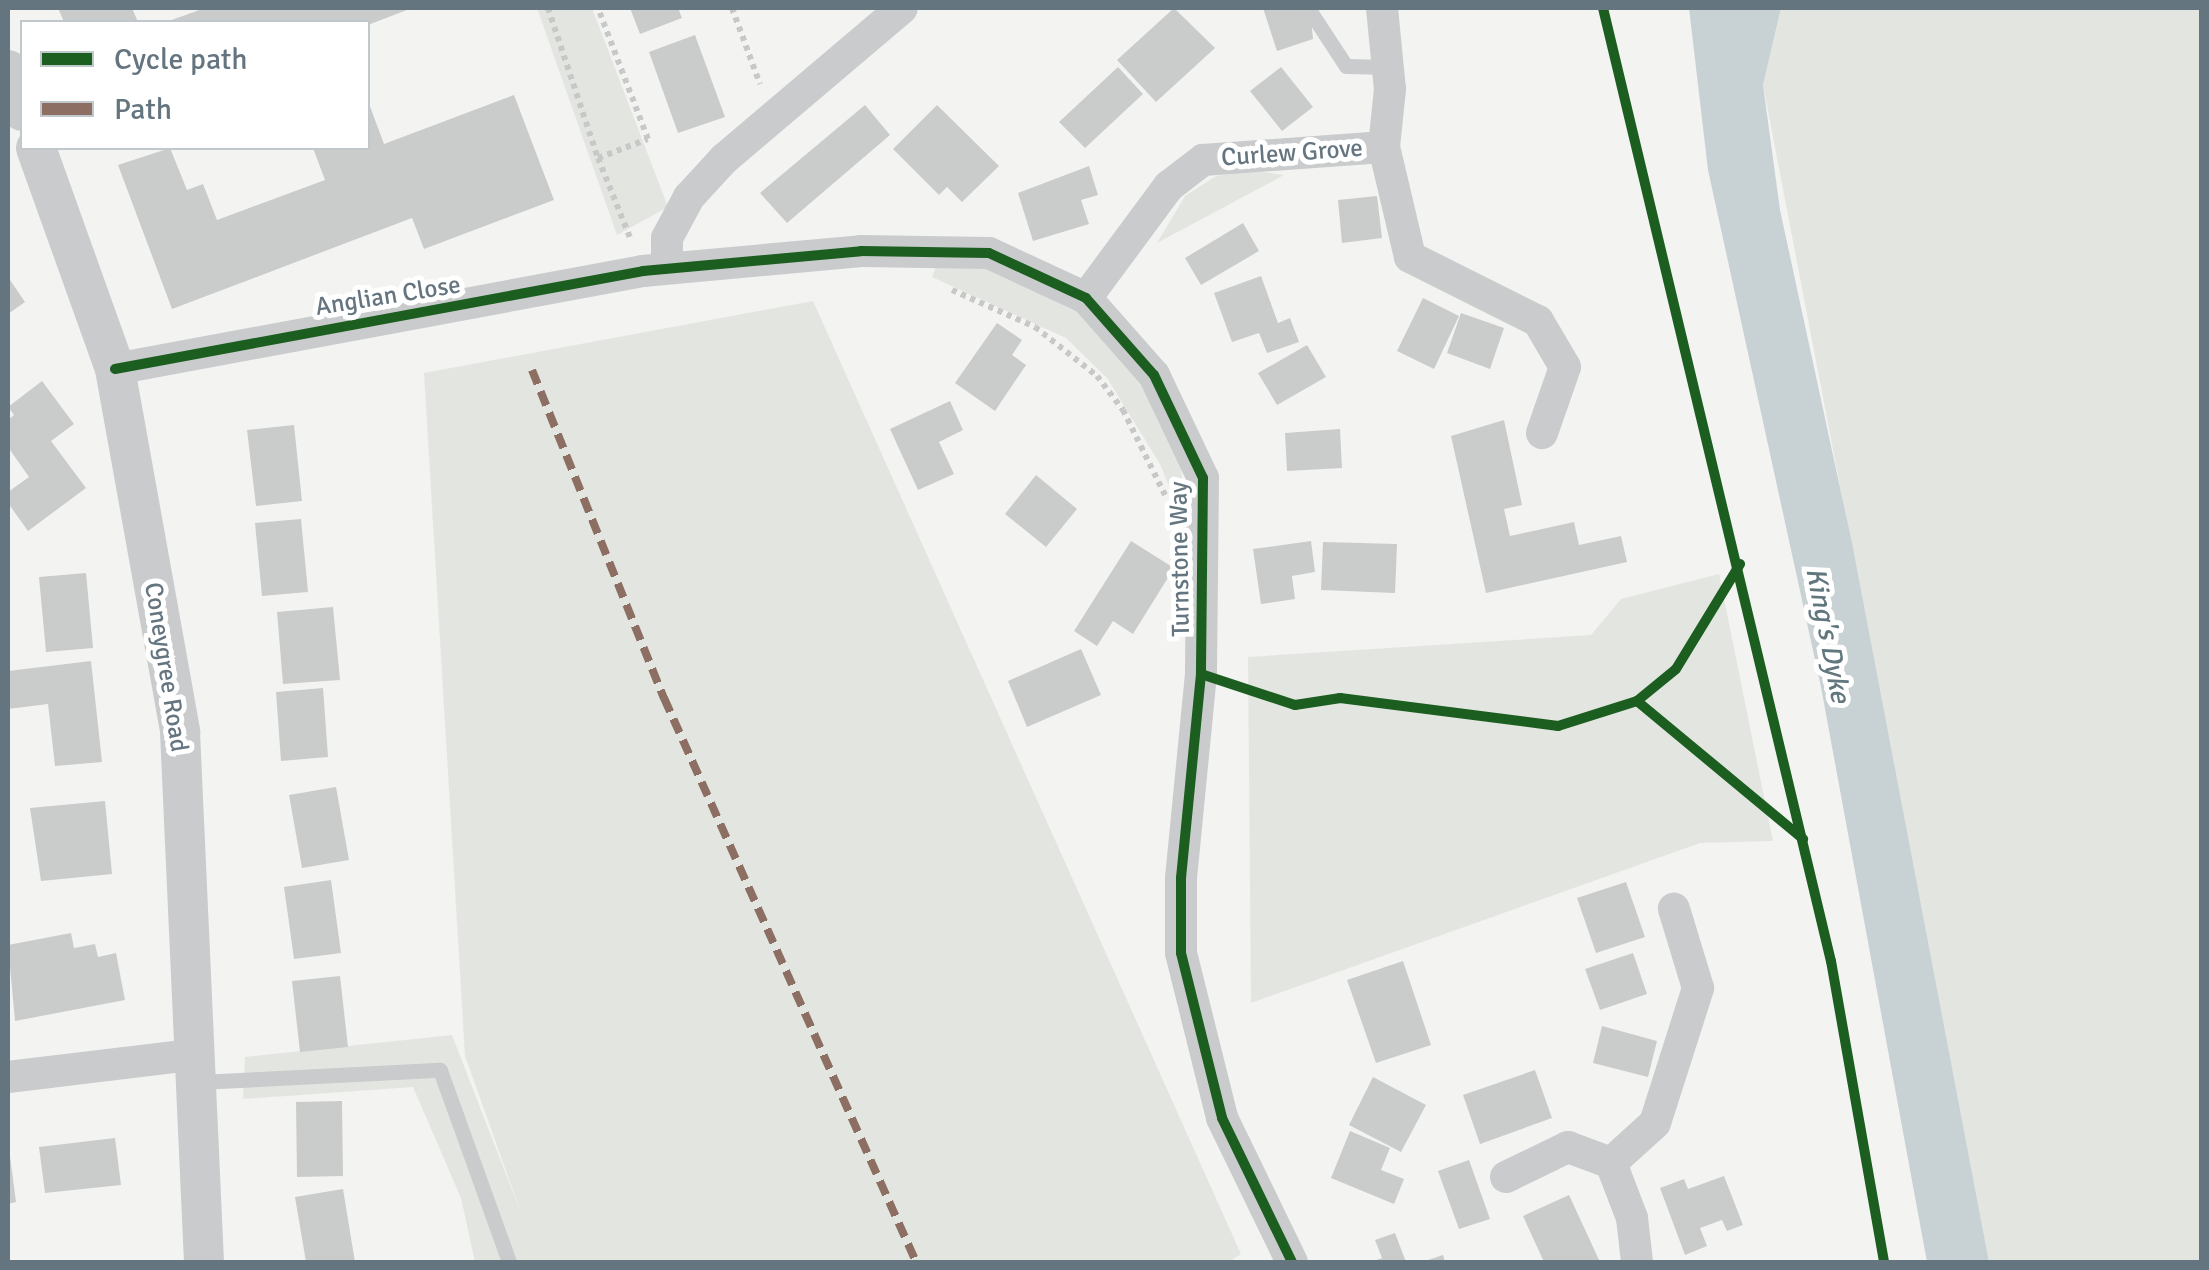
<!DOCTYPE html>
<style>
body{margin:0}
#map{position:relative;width:2209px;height:1270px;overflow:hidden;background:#f3f3f2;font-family:Signika,sans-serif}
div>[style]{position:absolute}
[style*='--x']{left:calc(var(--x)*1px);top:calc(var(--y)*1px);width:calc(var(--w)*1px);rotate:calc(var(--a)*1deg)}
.green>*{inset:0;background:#e3e6e0}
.water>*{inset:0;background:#c8d1d3}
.building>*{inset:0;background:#cacccc}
.path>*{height:6px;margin-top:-3px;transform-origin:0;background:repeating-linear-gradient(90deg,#c8c8c8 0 5px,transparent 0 10px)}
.service>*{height:15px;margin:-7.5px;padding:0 7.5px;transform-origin:7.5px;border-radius:7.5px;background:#c9cbcc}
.minor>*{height:32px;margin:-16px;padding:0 16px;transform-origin:16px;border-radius:16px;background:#c9cbcc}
.tertiary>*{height:40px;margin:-20px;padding:0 20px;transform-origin:20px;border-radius:20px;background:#c9cbcc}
.quiet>*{height:8px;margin-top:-4px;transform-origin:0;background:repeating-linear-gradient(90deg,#8d6e63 0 15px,transparent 0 23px)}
.cycleway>*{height:10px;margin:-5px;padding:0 5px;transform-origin:5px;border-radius:5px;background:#1b5e20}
span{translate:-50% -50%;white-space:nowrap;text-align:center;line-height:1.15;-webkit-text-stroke:10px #fff;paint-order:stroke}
.street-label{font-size:25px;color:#657580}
.water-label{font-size:28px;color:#61777d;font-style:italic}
.frame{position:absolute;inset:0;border:10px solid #657580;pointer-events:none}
.legend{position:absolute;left:20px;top:20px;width:350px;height:130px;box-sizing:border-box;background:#fff;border:2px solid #c1c8cc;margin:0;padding:12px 18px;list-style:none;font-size:30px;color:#657580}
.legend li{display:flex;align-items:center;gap:20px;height:50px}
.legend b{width:50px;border:2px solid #c1c8cc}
</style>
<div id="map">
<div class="green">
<i style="clip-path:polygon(537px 8px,592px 8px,668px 207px,617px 235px)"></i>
<i style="clip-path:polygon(1781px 8px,2201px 8px,2201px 1262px,1989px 1262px,1763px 85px)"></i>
<i style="clip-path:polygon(1251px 170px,1284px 175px,1157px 243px,1185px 196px,1216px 176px)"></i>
<i style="clip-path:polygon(939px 259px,988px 265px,1082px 313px,1136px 371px,1180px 461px,1189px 536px,1160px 464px,1107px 378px,1066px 338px,932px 277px)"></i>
<i style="clip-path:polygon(813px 301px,1241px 1254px,1228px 1262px,475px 1262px,461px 1198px,413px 1087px,243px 1099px,245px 1057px,452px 1035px,521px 1213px,465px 1056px,424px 373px)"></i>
<i style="clip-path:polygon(1719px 574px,1773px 841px,1700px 843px,1251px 1003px,1248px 657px,1591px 635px,1621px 599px)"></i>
</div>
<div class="water">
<i style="clip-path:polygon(1689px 8px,1781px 8px,1763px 85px,1780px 210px,1852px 543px,1989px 1262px,1927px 1262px,1821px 687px,1708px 170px)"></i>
</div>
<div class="building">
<i style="clip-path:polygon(58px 8px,132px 8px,138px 22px,64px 22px)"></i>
<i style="clip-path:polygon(205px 8px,412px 8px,368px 25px,166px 22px)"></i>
<i style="clip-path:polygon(630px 8px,678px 8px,682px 18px,640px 34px)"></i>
<i style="clip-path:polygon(1174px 8px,1215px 48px,1156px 102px,1117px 60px)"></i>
<i style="clip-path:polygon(1263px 8px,1310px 8px,1313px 39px,1277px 51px)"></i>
<i style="clip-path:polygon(695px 35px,725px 117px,678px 133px,649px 52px)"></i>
<i style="clip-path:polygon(1118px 67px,1143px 94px,1085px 148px,1059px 122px)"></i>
<i style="clip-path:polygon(1281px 67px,1313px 107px,1282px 131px,1250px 91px)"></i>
<i style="clip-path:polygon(514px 95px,554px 200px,424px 249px,412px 218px,172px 309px,118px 165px,170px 148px,187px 190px,203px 184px,217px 220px,325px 180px,313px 148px,368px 148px,368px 101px,384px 144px)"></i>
<i style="clip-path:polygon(865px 105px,890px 135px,787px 223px,760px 193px)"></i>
<i style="clip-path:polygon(937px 105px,999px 166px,962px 202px,947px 187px,939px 195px,893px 149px)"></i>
<i style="clip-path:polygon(1089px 166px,1098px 195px,1081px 200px,1089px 224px,1033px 241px,1018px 193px)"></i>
<i style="clip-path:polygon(1377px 196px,1382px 238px,1342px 243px,1338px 200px)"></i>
<i style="clip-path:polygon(1243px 223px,1259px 251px,1201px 285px,1185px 258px)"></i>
<i style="clip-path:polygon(1261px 276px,1278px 323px,1290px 318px,1299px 342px,1267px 353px,1259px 333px,1232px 342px,1214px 293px)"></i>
<i style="clip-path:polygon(8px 277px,25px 302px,8px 314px)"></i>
<i style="clip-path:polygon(1423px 298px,1459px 316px,1434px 369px,1397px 351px)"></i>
<i style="clip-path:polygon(1461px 313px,1504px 328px,1490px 369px,1447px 353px)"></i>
<i style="clip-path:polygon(997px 323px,1022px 340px,1012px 355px,1026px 365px,995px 411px,955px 383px)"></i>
<i style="clip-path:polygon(1307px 345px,1326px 377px,1277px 405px,1258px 373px)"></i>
<i style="clip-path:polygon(42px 381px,74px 424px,51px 441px,86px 488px,28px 531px,8px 503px,8px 492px,29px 477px,8px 447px,8px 420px,14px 415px,8px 407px)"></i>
<i style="clip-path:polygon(950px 401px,963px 430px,939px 442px,954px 474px,918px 490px,890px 429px)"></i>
<i style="clip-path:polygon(1504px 420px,1522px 505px,1504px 509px,1510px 536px,1574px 522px,1579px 545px,1621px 536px,1627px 562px,1486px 593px,1451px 436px)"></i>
<i style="clip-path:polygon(294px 425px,302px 501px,256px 506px,247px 430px)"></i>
<i style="clip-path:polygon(1340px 429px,1342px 468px,1287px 471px,1285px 433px)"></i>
<i style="clip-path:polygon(1036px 475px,1077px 509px,1046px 547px,1005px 514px)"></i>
<i style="clip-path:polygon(301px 519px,308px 592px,262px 596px,255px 523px)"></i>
<i style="clip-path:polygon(1131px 541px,1174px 568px,1133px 634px,1113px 621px,1097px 646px,1074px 631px)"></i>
<i style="clip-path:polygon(1311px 541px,1315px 572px,1292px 576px,1295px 599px,1261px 604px,1253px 549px)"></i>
<i style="clip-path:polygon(1323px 542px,1397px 544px,1395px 593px,1321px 590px)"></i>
<i style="clip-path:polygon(86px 573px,93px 648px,46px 652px,39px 577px)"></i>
<i style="clip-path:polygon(333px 607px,340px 680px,283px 684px,277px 612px)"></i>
<i style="clip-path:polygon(1081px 649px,1101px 695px,1027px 727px,1008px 681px)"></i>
<i style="clip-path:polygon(91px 661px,102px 762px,55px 766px,48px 704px,8px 709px,8px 671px)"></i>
<i style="clip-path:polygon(323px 688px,328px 757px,281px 761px,276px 692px)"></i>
<i style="clip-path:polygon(336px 787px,349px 860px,302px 868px,289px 795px)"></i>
<i style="clip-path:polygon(105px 801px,112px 874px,41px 881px,30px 808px)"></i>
<i style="clip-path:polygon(331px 880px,341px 953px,294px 959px,284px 887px)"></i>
<i style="clip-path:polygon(1626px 882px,1645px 937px,1596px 953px,1577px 898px)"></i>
<i style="clip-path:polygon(71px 933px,74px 948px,95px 944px,98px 957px,116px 953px,125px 1000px,15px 1021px,8px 945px)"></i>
<i style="clip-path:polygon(1633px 953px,1647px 994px,1600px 1010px,1585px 969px)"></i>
<i style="clip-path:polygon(1403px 961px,1431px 1045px,1376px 1063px,1347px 980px)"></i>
<i style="clip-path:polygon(340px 976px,348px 1047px,300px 1052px,292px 981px)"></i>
<i style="clip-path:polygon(1602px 1026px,1657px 1041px,1648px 1077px,1593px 1063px)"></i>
<i style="clip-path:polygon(1535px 1070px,1552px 1118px,1480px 1144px,1463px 1095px)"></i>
<i style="clip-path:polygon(1373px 1077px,1426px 1105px,1401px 1152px,1349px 1125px)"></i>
<i style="clip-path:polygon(342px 1101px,343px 1176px,297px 1177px,296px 1102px)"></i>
<i style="clip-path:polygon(1350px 1131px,1390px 1148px,1381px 1170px,1404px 1179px,1394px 1204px,1331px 1178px)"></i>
<i style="clip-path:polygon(115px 1138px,121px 1185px,45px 1193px,39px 1147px)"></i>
<i style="clip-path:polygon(10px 1156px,16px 1202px,8px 1204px,8px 1157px)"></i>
<i style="clip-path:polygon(1469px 1160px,1490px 1219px,1459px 1229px,1438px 1171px)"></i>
<i style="clip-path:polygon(1724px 1176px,1743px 1225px,1727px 1231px,1722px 1220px,1700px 1228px,1707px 1246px,1685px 1255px,1660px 1188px,1684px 1179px,1688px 1189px)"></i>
<i style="clip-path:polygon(343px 1189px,355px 1262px,306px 1262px,295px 1197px)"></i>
<i style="clip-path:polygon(1569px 1195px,1600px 1262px,1544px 1262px,1523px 1216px)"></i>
<i style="clip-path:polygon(1395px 1233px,1406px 1262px,1371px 1262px,1382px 1258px,1375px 1240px)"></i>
<i style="clip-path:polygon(1443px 1255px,1445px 1262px,1422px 1262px)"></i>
</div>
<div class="path">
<i style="--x:548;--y:8;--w:158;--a:71.6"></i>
<i style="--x:598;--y:158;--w:53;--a:-20.8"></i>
<i style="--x:648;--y:139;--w:140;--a:-110.9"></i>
<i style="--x:732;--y:8;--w:81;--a:69.8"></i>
<i style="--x:598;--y:158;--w:88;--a:68.1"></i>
<i style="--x:952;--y:290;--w:91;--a:24"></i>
<i style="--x:1035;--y:327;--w:79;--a:38.3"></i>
<i style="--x:1097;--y:376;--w:43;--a:52.6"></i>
<i style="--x:1123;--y:410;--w:95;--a:63.7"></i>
</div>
<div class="service">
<i style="--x:1308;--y:8;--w:69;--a:56.8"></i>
<i style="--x:1346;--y:66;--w:42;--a:1.4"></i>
<i style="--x:199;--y:1082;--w:241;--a:-2.9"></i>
<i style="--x:440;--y:1070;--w:204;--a:70.2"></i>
</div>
<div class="minor">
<i style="--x:1382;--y:8;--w:81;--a:84.4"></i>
<i style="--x:1390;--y:89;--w:58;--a:95.9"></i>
<i style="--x:1384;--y:147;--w:113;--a:76.7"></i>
<i style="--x:1410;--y:257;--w:143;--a:26.6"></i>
<i style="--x:1538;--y:321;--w:53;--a:59.6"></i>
<i style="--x:1565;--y:367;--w:70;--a:109.2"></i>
<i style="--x:667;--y:268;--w:30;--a:-90"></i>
<i style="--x:667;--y:238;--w:47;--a:-61.8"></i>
<i style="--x:689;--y:197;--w:52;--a:-47.4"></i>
<i style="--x:724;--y:159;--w:233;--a:-40.3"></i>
<i style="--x:1086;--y:298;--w:139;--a:-53.5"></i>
<i style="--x:1169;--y:186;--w:43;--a:-37.4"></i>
<i style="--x:1203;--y:160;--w:181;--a:-4.1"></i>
<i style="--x:115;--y:369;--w:537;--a:-10.51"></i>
<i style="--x:643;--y:271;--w:219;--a:-5.2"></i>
<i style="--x:861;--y:251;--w:128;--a:0.9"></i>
<i style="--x:989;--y:253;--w:107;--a:24.9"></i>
<i style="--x:1086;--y:298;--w:103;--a:48.6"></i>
<i style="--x:1154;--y:375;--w:114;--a:64.6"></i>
<i style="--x:1203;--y:478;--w:196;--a:90.6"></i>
<i style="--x:1201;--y:674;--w:205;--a:95.6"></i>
<i style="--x:1181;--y:878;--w:75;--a:90"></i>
<i style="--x:1181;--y:953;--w:170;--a:76"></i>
<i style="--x:1222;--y:1118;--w:160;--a:64.1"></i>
<i style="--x:8;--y:1077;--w:183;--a:-6.9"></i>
<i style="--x:1611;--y:1163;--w:59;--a:69.1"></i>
<i style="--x:1632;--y:1218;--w:44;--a:83.5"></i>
<i style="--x:1506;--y:1177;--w:69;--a:-25.8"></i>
<i style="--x:1568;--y:1147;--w:46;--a:20.4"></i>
<i style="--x:1611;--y:1163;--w:59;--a:-42.3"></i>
<i style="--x:1655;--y:1123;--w:142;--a:-72.3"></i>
<i style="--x:1698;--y:988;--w:83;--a:-106.9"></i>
</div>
<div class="tertiary">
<i style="--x:8;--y:70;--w:43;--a:71.1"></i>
<i style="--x:36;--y:148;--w:235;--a:70.3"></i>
<i style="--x:115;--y:369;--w:369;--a:79.8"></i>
<i style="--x:180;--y:732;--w:531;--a:87.41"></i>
</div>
<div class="quiet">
<i style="--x:532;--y:370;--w:354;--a:68.1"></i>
<i style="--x:664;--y:698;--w:618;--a:65.92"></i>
</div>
<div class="cycleway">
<i style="--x:1603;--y:8;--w:980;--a:76.55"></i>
<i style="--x:1831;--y:961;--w:306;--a:80"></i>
<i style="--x:115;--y:369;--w:537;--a:-10.51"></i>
<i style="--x:643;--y:271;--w:219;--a:-5.2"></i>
<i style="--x:861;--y:251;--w:128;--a:0.9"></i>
<i style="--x:989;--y:253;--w:107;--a:24.9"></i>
<i style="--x:1086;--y:298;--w:103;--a:48.6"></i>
<i style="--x:1154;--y:375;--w:114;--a:64.6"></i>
<i style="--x:1203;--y:478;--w:196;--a:90.6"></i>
<i style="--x:1201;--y:674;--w:205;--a:95.6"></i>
<i style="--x:1181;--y:878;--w:75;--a:90"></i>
<i style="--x:1181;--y:953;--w:170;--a:76"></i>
<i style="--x:1222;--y:1118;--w:160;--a:64.1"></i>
<i style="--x:1201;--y:674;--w:99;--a:18.3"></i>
<i style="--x:1295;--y:705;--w:46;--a:-8.8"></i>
<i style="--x:1340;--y:698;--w:220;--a:7.3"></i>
<i style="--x:1558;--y:726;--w:83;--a:-17.6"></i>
<i style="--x:1637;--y:701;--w:216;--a:39.7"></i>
<i style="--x:1637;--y:701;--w:50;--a:-39.4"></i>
<i style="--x:1676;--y:669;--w:123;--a:-58.6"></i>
</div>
<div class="street-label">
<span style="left:1292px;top:153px;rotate:-4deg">Curlew Grove</span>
<span style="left:388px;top:296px;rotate:-9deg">Anglian Close</span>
<span style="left:1180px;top:559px;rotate:-91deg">Turnstone Way</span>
<span style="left:166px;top:667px;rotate:81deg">Coneygree Road</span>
</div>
<div class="water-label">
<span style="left:1828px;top:635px;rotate:79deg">King's Dyke</span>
</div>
<div class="frame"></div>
<ul class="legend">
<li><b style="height:12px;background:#1b5e20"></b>Cycle path</li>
<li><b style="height:12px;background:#8d6e63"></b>Path</li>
</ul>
</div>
